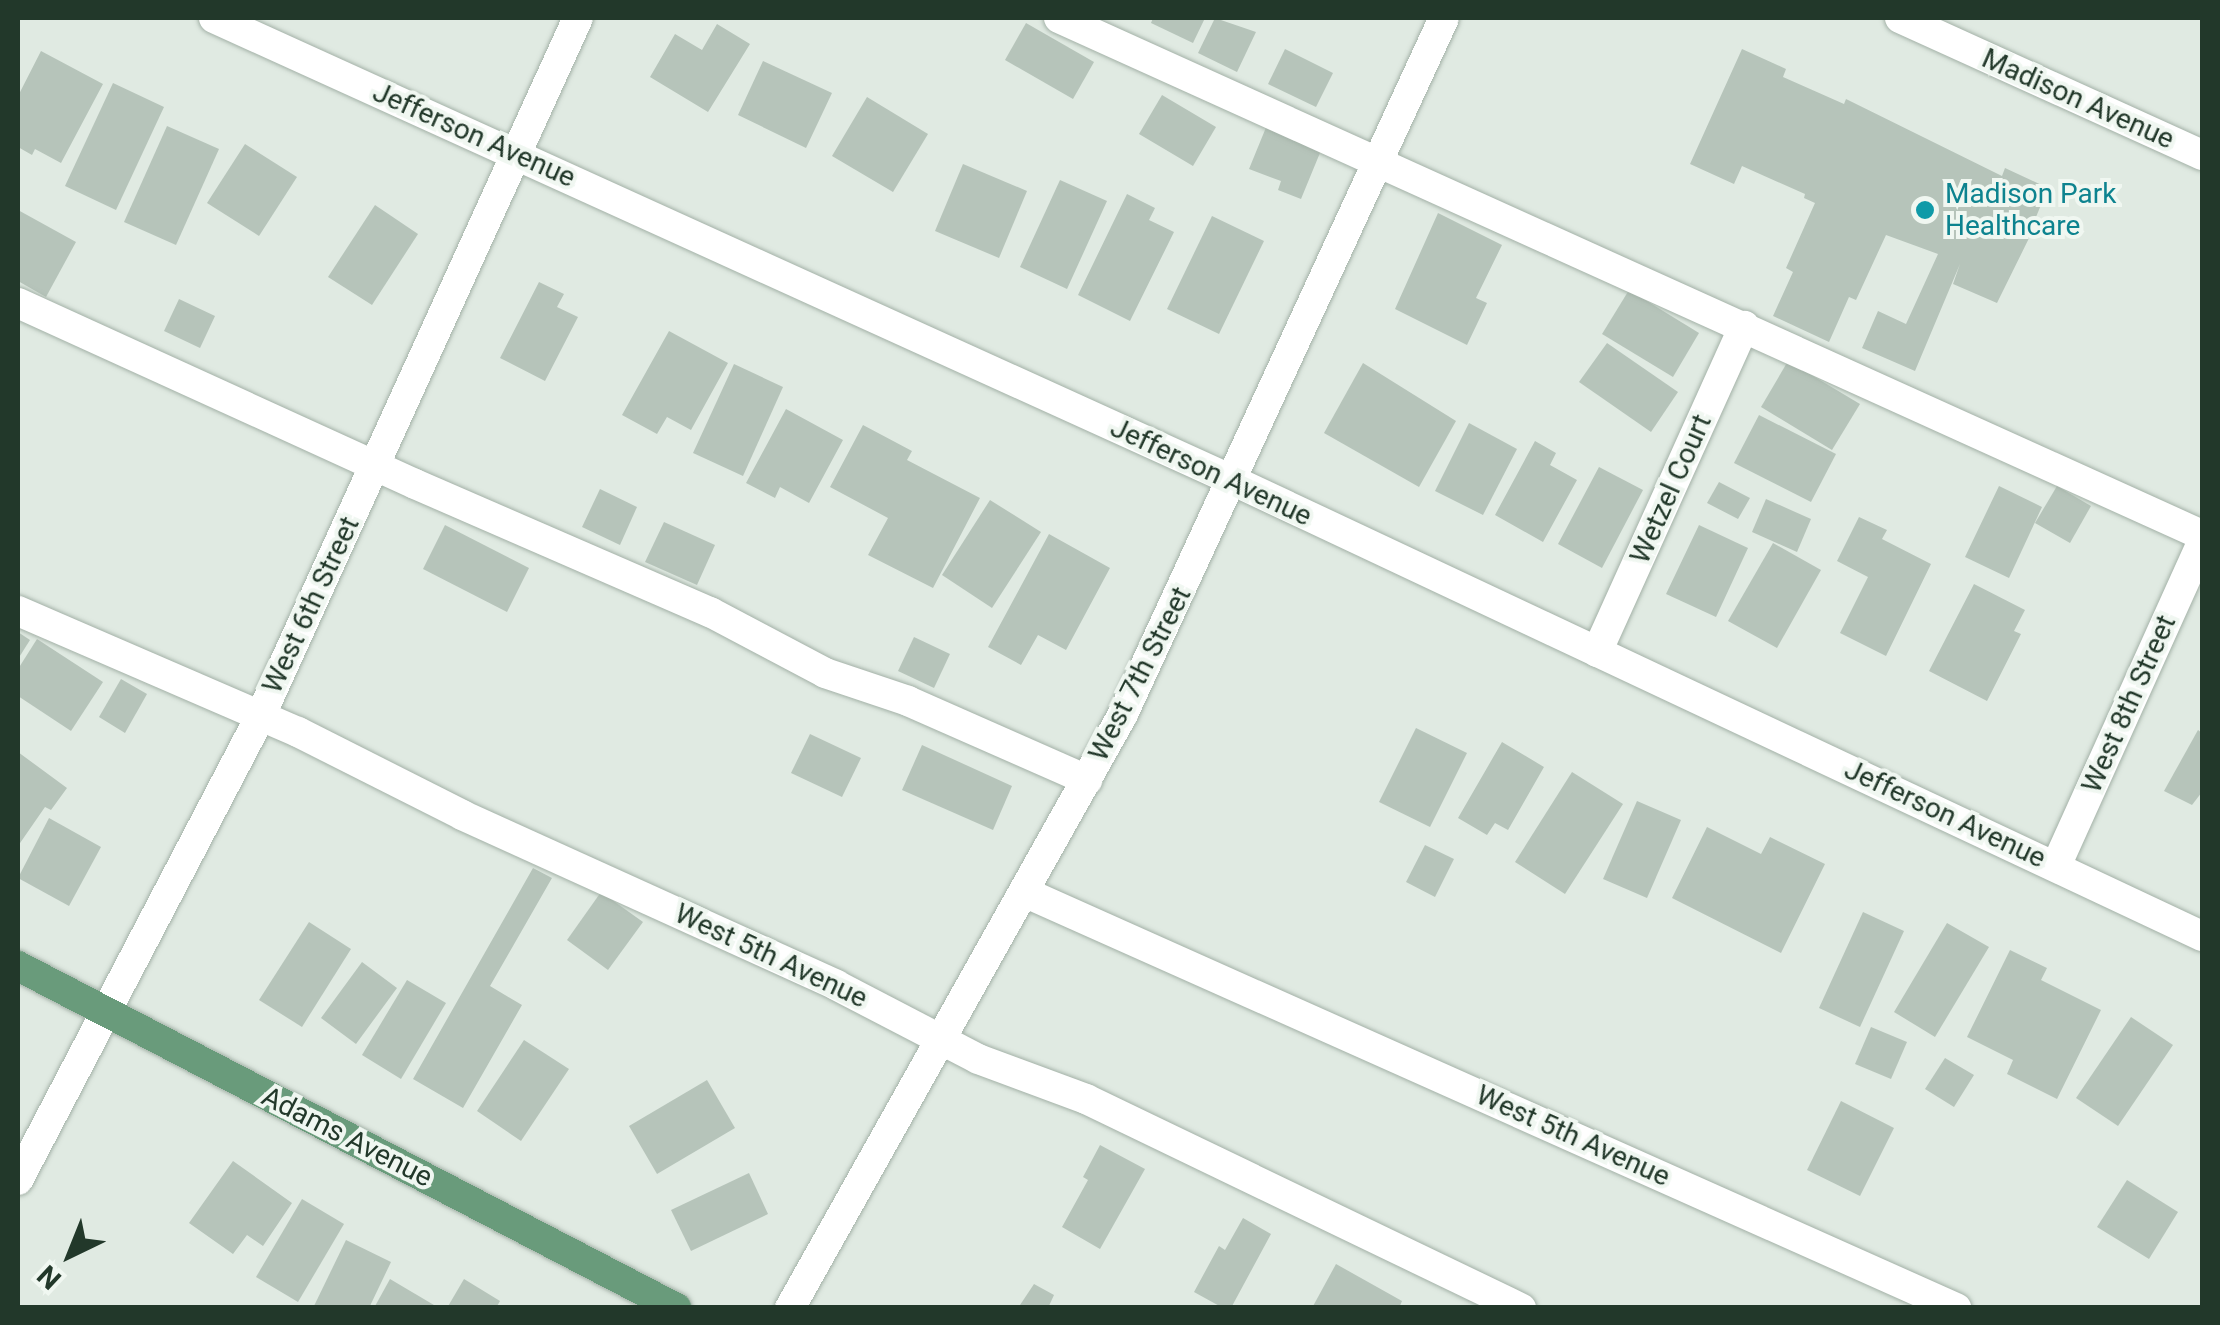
<!DOCTYPE html>
<style>
body{margin:0}
#map{position:relative;width:2220px;height:1325px;overflow:hidden;background:#e0eae2;font-family:Roboto,sans-serif}
div>[style]{position:absolute}
[style*='--x']{left:calc(var(--x)*1px);top:calc(var(--y)*1px);width:calc(var(--w)*1px);rotate:calc(var(--a)*1deg)}
.building>*{inset:0;background:#b6c4ba}
.roads{filter:drop-shadow(0 0 2px #a3b1a7) drop-shadow(0 0 2px #a3b1a7)}
.minor>*{height:30px;margin:-15px;padding:0 15px;transform-origin:15px;border-radius:15px;background:#fff}
.major>*{height:30px;margin:-15px;padding:0 15px;transform-origin:15px;border-radius:15px;background:#699b7b}
.dots>*{width:28px;height:28px;translate:-50% -50%;box-sizing:border-box;border:5px solid #f0f7f1;border-radius:50%}
span{translate:-50% -50%;white-space:nowrap;text-align:center;line-height:1.15;-webkit-text-stroke:8px #f0f7f1;paint-order:stroke}
.street-label{font-size:28px;color:#22382a}
.culture-label{font-size:28px;color:#0d838f}
.left{translate:0 -50%;text-align:left}
.frame{position:absolute;inset:0;border:20px solid #22382a;pointer-events:none}
.north{position:absolute;left:20px;top:1205px;width:100px;height:100px;-webkit-text-stroke:8px #f0f7f1;paint-order:stroke;rotate:223deg;font-size:28px;font-weight:700;line-height:40px;text-align:center;color:#22382a}
.north::after{content:'';display:block;margin:auto;width:35px;height:45px;background:#22382a;clip-path:polygon(50% 0,100% 100%,50% 72%,0 100%)}
</style>
<div id="map">
<div class="building">
<i style="clip-path:polygon(1153px 18px,1205px 18px,1193px 43px,1151px 23px)"></i>
<i style="clip-path:polygon(1215px 18px,1256px 32px,1237px 72px,1198px 53px)"></i>
<i style="clip-path:polygon(1026px 23px,1094px 62px,1073px 99px,1005px 60px)"></i>
<i style="clip-path:polygon(717px 24px,750px 44px,708px 112px,650px 77px,675px 34px,702px 50px)"></i>
<i style="clip-path:polygon(1285px 49px,1333px 73px,1316px 107px,1268px 84px)"></i>
<i style="clip-path:polygon(1742px 49px,1786px 69px,1783px 77px,1844px 104px,1846px 99px,2002px 176px,2005px 168px,2048px 188px,2036px 217px,2039px 218px,1997px 303px,1953px 284px,1960px 264px,1915px 371px,1862px 348px,1878px 311px,1906px 324px,1938px 254px,1886px 235px,1856px 300px,1849px 297px,1829px 342px,1773px 316px,1793px 272px,1786px 268px,1815px 203px,1804px 198px,1805px 194px,1742px 166px,1734px 184px,1690px 164px)"></i>
<i style="clip-path:polygon(41px 51px,103px 84px,61px 163px,35px 149px,32px 155px,18px 147px,18px 96px)"></i>
<i style="clip-path:polygon(763px 61px,832px 93px,806px 148px,738px 115px)"></i>
<i style="clip-path:polygon(113px 83px,164px 107px,116px 210px,65px 186px)"></i>
<i style="clip-path:polygon(1162px 95px,1216px 127px,1193px 166px,1139px 134px)"></i>
<i style="clip-path:polygon(867px 97px,928px 134px,893px 192px,832px 156px)"></i>
<i style="clip-path:polygon(1267px 125px,1322px 148px,1301px 199px,1278px 190px,1281px 181px,1249px 169px)"></i>
<i style="clip-path:polygon(167px 126px,219px 149px,176px 245px,124px 222px)"></i>
<i style="clip-path:polygon(245px 144px,297px 177px,259px 236px,207px 203px)"></i>
<i style="clip-path:polygon(963px 164px,1027px 191px,999px 258px,935px 231px)"></i>
<i style="clip-path:polygon(1060px 180px,1107px 201px,1067px 289px,1020px 267px)"></i>
<i style="clip-path:polygon(1127px 194px,1155px 208px,1149px 220px,1174px 232px,1130px 321px,1078px 295px)"></i>
<i style="clip-path:polygon(375px 205px,418px 234px,372px 305px,328px 277px)"></i>
<i style="clip-path:polygon(18px 210px,76px 242px,46px 297px,18px 281px)"></i>
<i style="clip-path:polygon(1438px 213px,1502px 245px,1476px 298px,1487px 303px,1467px 345px,1395px 309px)"></i>
<i style="clip-path:polygon(1212px 216px,1264px 241px,1219px 334px,1167px 309px)"></i>
<i style="clip-path:polygon(539px 282px,564px 294px,557px 307px,578px 317px,545px 381px,500px 358px)"></i>
<i style="clip-path:polygon(1629px 290px,1699px 333px,1673px 377px,1602px 334px)"></i>
<i style="clip-path:polygon(179px 299px,215px 316px,200px 348px,164px 331px)"></i>
<i style="clip-path:polygon(669px 331px,728px 363px,691px 430px,667px 417px,657px 434px,622px 415px)"></i>
<i style="clip-path:polygon(1607px 343px,1678px 392px,1651px 432px,1579px 382px)"></i>
<i style="clip-path:polygon(1788px 361px,1860px 404px,1832px 450px,1761px 407px)"></i>
<i style="clip-path:polygon(1363px 363px,1456px 421px,1419px 487px,1324px 433px)"></i>
<i style="clip-path:polygon(734px 364px,783px 387px,743px 476px,693px 453px)"></i>
<i style="clip-path:polygon(786px 409px,843px 440px,809px 503px,780px 487px,775px 498px,746px 483px)"></i>
<i style="clip-path:polygon(1759px 415px,1836px 454px,1811px 502px,1734px 463px)"></i>
<i style="clip-path:polygon(1469px 423px,1517px 449px,1483px 515px,1435px 491px)"></i>
<i style="clip-path:polygon(863px 425px,912px 451px,907px 460px,980px 498px,933px 588px,868px 555px,888px 518px,830px 487px)"></i>
<i style="clip-path:polygon(1535px 441px,1556px 453px,1550px 465px,1577px 480px,1543px 542px,1495px 515px)"></i>
<i style="clip-path:polygon(1599px 467px,1643px 490px,1602px 568px,1558px 544px)"></i>
<i style="clip-path:polygon(1719px 482px,1750px 498px,1738px 519px,1707px 503px)"></i>
<i style="clip-path:polygon(1999px 486px,2042px 507px,2009px 578px,1965px 557px)"></i>
<i style="clip-path:polygon(2057px 486px,2091px 506px,2070px 543px,2035px 523px)"></i>
<i style="clip-path:polygon(600px 489px,637px 507px,620px 545px,582px 527px)"></i>
<i style="clip-path:polygon(1766px 499px,1811px 519px,1797px 552px,1752px 532px)"></i>
<i style="clip-path:polygon(990px 500px,1041px 532px,992px 608px,942px 575px)"></i>
<i style="clip-path:polygon(1859px 517px,1887px 530px,1882px 539px,1931px 564px,1886px 656px,1840px 633px,1868px 577px,1837px 561px)"></i>
<i style="clip-path:polygon(664px 522px,715px 545px,697px 585px,645px 562px)"></i>
<i style="clip-path:polygon(445px 525px,529px 568px,507px 612px,423px 569px)"></i>
<i style="clip-path:polygon(1699px 525px,1748px 548px,1716px 617px,1666px 594px)"></i>
<i style="clip-path:polygon(1049px 534px,1110px 568px,1066px 650px,1038px 635px,1021px 665px,988px 647px)"></i>
<i style="clip-path:polygon(1773px 543px,1821px 570px,1777px 648px,1728px 621px)"></i>
<i style="clip-path:polygon(1974px 584px,2025px 610px,2014px 631px,2021px 634px,1987px 701px,1929px 671px)"></i>
<i style="clip-path:polygon(18px 632px,30px 640px,18px 659px)"></i>
<i style="clip-path:polygon(914px 637px,950px 654px,934px 688px,898px 671px)"></i>
<i style="clip-path:polygon(37px 639px,103px 682px,71px 731px,18px 696px,18px 669px)"></i>
<i style="clip-path:polygon(121px 679px,147px 694px,125px 733px,99px 717px)"></i>
<i style="clip-path:polygon(1416px 728px,1467px 753px,1430px 827px,1379px 802px)"></i>
<i style="clip-path:polygon(2198px 730px,2202px 733px,2202px 792px,2192px 805px,2164px 791px)"></i>
<i style="clip-path:polygon(810px 734px,861px 758px,842px 797px,791px 773px)"></i>
<i style="clip-path:polygon(1502px 742px,1544px 767px,1508px 830px,1495px 823px,1487px 835px,1458px 818px)"></i>
<i style="clip-path:polygon(922px 745px,1012px 786px,993px 830px,902px 790px)"></i>
<i style="clip-path:polygon(18px 752px,67px 788px,51px 810px,45px 807px,18px 846px)"></i>
<i style="clip-path:polygon(1572px 772px,1623px 804px,1565px 894px,1515px 862px)"></i>
<i style="clip-path:polygon(1637px 801px,1681px 820px,1647px 898px,1603px 879px)"></i>
<i style="clip-path:polygon(49px 818px,101px 847px,69px 906px,18px 878px)"></i>
<i style="clip-path:polygon(1707px 827px,1761px 854px,1770px 837px,1825px 864px,1781px 953px,1672px 898px)"></i>
<i style="clip-path:polygon(1425px 845px,1454px 859px,1435px 897px,1406px 882px)"></i>
<i style="clip-path:polygon(533px 868px,552px 878px,490px 986px,522px 1005px,463px 1108px,413px 1079px)"></i>
<i style="clip-path:polygon(601px 892px,643px 922px,608px 970px,567px 940px)"></i>
<i style="clip-path:polygon(1863px 912px,1904px 931px,1860px 1027px,1819px 1008px)"></i>
<i style="clip-path:polygon(309px 922px,351px 949px,302px 1027px,259px 1000px)"></i>
<i style="clip-path:polygon(1947px 923px,1989px 947px,1935px 1037px,1894px 1012px)"></i>
<i style="clip-path:polygon(2010px 950px,2047px 968px,2041px 980px,2101px 1010px,2057px 1099px,2007px 1074px,2013px 1060px,1967px 1037px)"></i>
<i style="clip-path:polygon(362px 962px,397px 988px,356px 1044px,321px 1018px)"></i>
<i style="clip-path:polygon(407px 980px,446px 1003px,401px 1079px,362px 1055px)"></i>
<i style="clip-path:polygon(2131px 1017px,2173px 1045px,2118px 1126px,2076px 1098px)"></i>
<i style="clip-path:polygon(1871px 1027px,1907px 1042px,1891px 1079px,1855px 1064px)"></i>
<i style="clip-path:polygon(524px 1040px,569px 1069px,521px 1141px,477px 1111px)"></i>
<i style="clip-path:polygon(1945px 1058px,1974px 1075px,1954px 1107px,1925px 1089px)"></i>
<i style="clip-path:polygon(707px 1080px,735px 1128px,657px 1174px,629px 1126px)"></i>
<i style="clip-path:polygon(1841px 1101px,1894px 1128px,1860px 1196px,1807px 1170px)"></i>
<i style="clip-path:polygon(1100px 1145px,1145px 1169px,1100px 1249px,1062px 1227px,1088px 1180px,1083px 1177px)"></i>
<i style="clip-path:polygon(233px 1161px,292px 1203px,263px 1246px,247px 1235px,233px 1254px,189px 1223px)"></i>
<i style="clip-path:polygon(749px 1173px,768px 1214px,691px 1251px,671px 1210px)"></i>
<i style="clip-path:polygon(2127px 1180px,2178px 1212px,2149px 1259px,2097px 1227px)"></i>
<i style="clip-path:polygon(302px 1199px,344px 1224px,298px 1302px,256px 1277px)"></i>
<i style="clip-path:polygon(1243px 1218px,1271px 1234px,1231px 1308px,1223px 1308px,1194px 1292px,1219px 1246px,1225px 1250px)"></i>
<i style="clip-path:polygon(346px 1240px,391px 1262px,369px 1308px,313px 1308px)"></i>
<i style="clip-path:polygon(1336px 1264px,1402px 1301px,1399px 1308px,1312px 1308px)"></i>
<i style="clip-path:polygon(390px 1279px,439px 1308px,374px 1308px)"></i>
<i style="clip-path:polygon(464px 1279px,500px 1301px,496px 1308px,447px 1308px)"></i>
<i style="clip-path:polygon(1034px 1284px,1054px 1295px,1048px 1308px,1018px 1308px)"></i>
</div>
<div class="roads">
<div class="minor">
<i style="--x:214;--y:18;--w:1120;--a:24.41"></i>
<i style="--x:1234;--y:481;--w:1070;--a:25.18"></i>
<i style="--x:1059;--y:18;--w:1254;--a:24.34"></i>
<i style="--x:1900;--y:18;--w:332;--a:24.4"></i>
<i style="--x:18;--y:303;--w:436;--a:24.5"></i>
<i style="--x:415;--y:484;--w:322;--a:23.5"></i>
<i style="--x:710;--y:612;--w:130;--a:27.9"></i>
<i style="--x:825;--y:673;--w:88;--a:18.6"></i>
<i style="--x:908;--y:701;--w:196;--a:23.8"></i>
<i style="--x:18;--y:611;--w:305;--a:23.4"></i>
<i style="--x:298;--y:732;--w:184;--a:26.8"></i>
<i style="--x:462;--y:815;--w:411;--a:24.4"></i>
<i style="--x:836;--y:985;--w:160;--a:27.5"></i>
<i style="--x:978;--y:1059;--w:115;--a:20.3"></i>
<i style="--x:1086;--y:1099;--w:483;--a:25.7"></i>
<i style="--x:1597;--y:652;--w:358;--a:-65.7"></i>
<i style="--x:2056;--y:866;--w:355;--a:-65.7"></i>
<i style="--x:1024;--y:892;--w:1021;--a:24.05"></i>
<i style="--x:18;--y:1180;--w:522;--a:-62.4"></i>
<i style="--x:260;--y:717;--w:768;--a:-65.54"></i>
<i style="--x:790;--y:1308;--w:681;--a:-60.72"></i>
<i style="--x:1123;--y:714;--w:766;--a:-65.24"></i>
</div>
<div class="major">
<i style="--x:18;--y:966;--w:742;--a:27.46"></i>
</div>
</div>
<div class="dots">
<i style="left:1925px;top:210px;background:#0f9aa8"></i>
</div>
<div class="street-label">
<span style="left:2078px;top:99px;rotate:24deg">Madison Avenue</span>
<span style="left:474px;top:135px;rotate:24deg">Jefferson Avenue</span>
<span style="left:1211px;top:472px;rotate:25deg">Jefferson Avenue</span>
<span style="left:1671px;top:489px;rotate:-66deg">Wetzel Court</span>
<span style="left:311px;top:605px;rotate:-65deg">West 6th Street</span>
<span style="left:1140px;top:674px;rotate:-63deg">West 7th Street</span>
<span style="left:2129px;top:704px;rotate:-66deg">West 8th Street</span>
<span style="left:1945px;top:814px;rotate:25deg">Jefferson Avenue</span>
<span style="left:771px;top:956px;rotate:25deg">West 5th Avenue</span>
<span style="left:1573px;top:1136px;rotate:24deg">West 5th Avenue</span>
<span style="left:347px;top:1137px;rotate:27deg">Adams Avenue</span>
</div>
<div class="culture-label">
<span class="left" style="left:1945px;top:210px">Madison Park<br>Healthcare</span>
</div>
<div class="frame"></div>
<div class="north">N</div>
</div>
